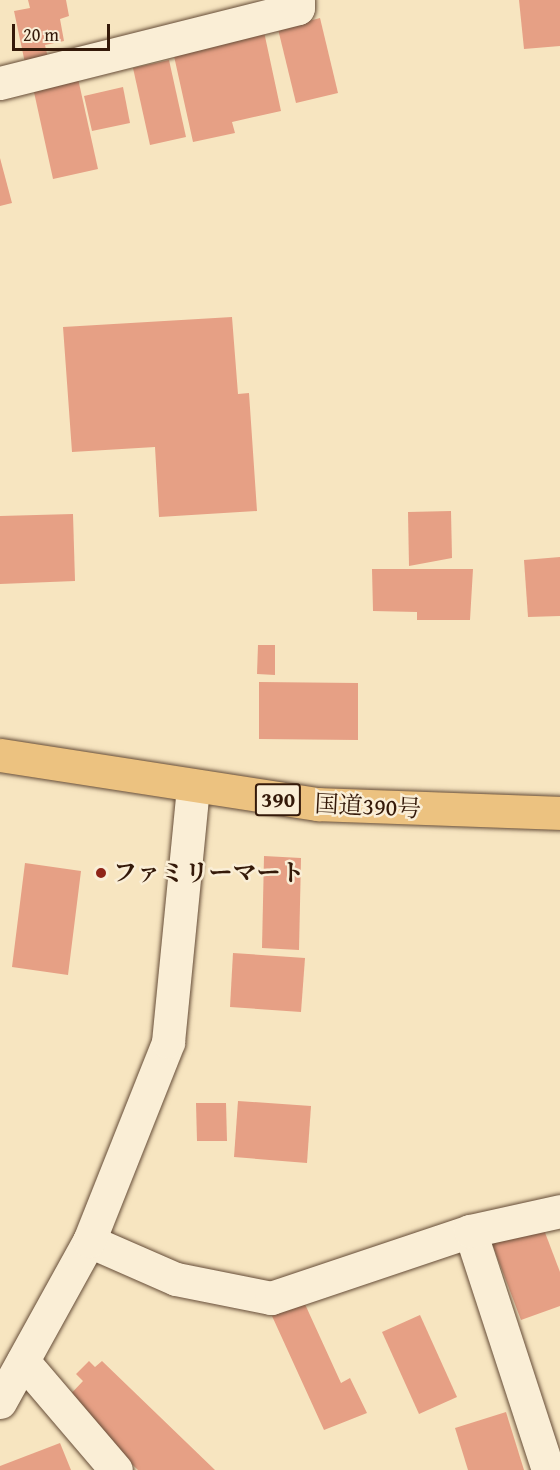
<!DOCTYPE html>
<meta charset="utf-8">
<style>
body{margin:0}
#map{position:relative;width:560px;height:1470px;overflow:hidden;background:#f7e5c0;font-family:"Gentium Book Plus","Noto Serif JP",serif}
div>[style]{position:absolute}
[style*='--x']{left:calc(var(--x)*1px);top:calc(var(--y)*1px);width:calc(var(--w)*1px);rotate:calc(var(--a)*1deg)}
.building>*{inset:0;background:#e6a085}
.roads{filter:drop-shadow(0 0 2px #654c37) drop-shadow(0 0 2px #654c37)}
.street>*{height:33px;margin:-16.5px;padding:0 16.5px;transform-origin:16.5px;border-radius:16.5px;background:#faeed6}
.secondary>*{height:33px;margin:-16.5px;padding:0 16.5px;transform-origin:16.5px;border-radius:16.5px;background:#faeed6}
.highway>*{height:33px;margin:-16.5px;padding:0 16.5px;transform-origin:16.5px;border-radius:16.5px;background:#ecc280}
.dots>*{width:16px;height:16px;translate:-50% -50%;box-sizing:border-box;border:3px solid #faeed6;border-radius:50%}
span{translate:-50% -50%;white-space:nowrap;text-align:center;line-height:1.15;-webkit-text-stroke:5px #faeed6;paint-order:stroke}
.shield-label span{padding:2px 4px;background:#faeed6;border:2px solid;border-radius:4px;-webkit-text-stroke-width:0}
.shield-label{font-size:22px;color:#341909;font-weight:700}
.street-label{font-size:24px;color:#341909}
.poi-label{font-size:24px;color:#341909;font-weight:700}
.left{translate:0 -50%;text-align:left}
.scale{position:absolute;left:12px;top:24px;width:98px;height:27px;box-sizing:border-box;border:3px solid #341909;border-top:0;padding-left:8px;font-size:18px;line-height:21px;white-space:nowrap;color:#341909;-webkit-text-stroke:4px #faeed6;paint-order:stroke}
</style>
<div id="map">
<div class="building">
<i style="clip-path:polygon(28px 0,66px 0,69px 16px,60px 19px,64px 41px,45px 45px,48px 58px,25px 63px,14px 11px,30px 8px)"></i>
<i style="clip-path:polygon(519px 0,560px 0,560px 46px,524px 49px)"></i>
<i style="clip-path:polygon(320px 18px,338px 93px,296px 103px,278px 29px)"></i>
<i style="clip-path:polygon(263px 27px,281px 111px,232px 122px,235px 133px,193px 142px,172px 47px)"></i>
<i style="clip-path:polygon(169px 60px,186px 137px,150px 145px,133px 68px)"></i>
<i style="clip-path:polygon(77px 74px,98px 169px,53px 179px,32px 83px)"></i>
<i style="clip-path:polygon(123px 87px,130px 123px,92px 131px,84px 96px)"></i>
<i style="clip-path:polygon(0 158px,12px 203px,0 206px)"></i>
<i style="clip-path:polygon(232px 317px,238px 394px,249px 393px,257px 511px,159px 517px,155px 447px,72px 452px,63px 327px)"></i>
<i style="clip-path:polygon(451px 511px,452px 558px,409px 566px,408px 512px)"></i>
<i style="clip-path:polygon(73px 514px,75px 581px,0 584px,0 516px)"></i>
<i style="clip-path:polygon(560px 557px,560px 616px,528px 617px,524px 560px)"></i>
<i style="clip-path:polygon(372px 569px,473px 569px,470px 620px,417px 620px,417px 612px,373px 611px)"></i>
<i style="clip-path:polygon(258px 645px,275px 645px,275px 675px,257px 674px)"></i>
<i style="clip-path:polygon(259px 682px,358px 683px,358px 740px,259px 739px)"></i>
<i style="clip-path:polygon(264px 856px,301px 858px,299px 950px,262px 948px)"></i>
<i style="clip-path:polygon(25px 863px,81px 871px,68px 975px,12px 967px)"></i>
<i style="clip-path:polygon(233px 953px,305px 958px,301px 1012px,230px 1007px)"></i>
<i style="clip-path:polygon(238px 1101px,311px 1106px,307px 1163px,234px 1157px)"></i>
<i style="clip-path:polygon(196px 1103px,226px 1103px,227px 1141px,197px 1141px)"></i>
<i style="clip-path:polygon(541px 1222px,560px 1272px,560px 1306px,521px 1320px,491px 1241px)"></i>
<i style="clip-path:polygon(304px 1302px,341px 1383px,350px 1378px,367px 1413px,324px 1430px,272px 1316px)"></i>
<i style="clip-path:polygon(420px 1315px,457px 1397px,419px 1414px,382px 1332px)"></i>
<i style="clip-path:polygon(89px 1361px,95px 1367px,102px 1361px,215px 1470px,138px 1470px,65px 1400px,83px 1381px,76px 1374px)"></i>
<i style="clip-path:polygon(506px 1412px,524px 1470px,468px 1470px,455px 1428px)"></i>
<i style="clip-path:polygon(60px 1443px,71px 1470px,0 1470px,0 1466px)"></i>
</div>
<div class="roads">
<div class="street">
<i style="--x:0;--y:83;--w:307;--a:-14.1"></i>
<i style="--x:298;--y:8;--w:8;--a:-90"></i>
<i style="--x:470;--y:1231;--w:251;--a:71.9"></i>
<i style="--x:89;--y:1241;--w:95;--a:23.6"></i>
<i style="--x:176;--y:1279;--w:97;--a:11.3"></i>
<i style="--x:271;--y:1298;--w:210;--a:-18.6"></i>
<i style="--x:470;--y:1231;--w:92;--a:-12.5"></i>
<i style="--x:23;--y:1361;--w:143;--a:49.5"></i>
</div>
<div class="secondary">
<i style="--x:0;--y:1402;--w:184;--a:-61.1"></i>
<i style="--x:89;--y:1241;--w:214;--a:-68.3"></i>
<i style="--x:168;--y:1042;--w:254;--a:-84.4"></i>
</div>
<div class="highway">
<i style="--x:0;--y:755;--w:322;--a:8.8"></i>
<i style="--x:318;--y:804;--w:242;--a:2.1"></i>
</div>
</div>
<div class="dots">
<i style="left:101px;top:873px;background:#8f2418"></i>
</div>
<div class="shield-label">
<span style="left:278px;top:800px">390</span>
</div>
<div class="street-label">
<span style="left:368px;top:806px;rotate:3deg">国道390号</span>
</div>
<div class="poi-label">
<span class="left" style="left:113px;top:873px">ファミリーマート</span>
</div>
<div class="scale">20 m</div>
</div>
